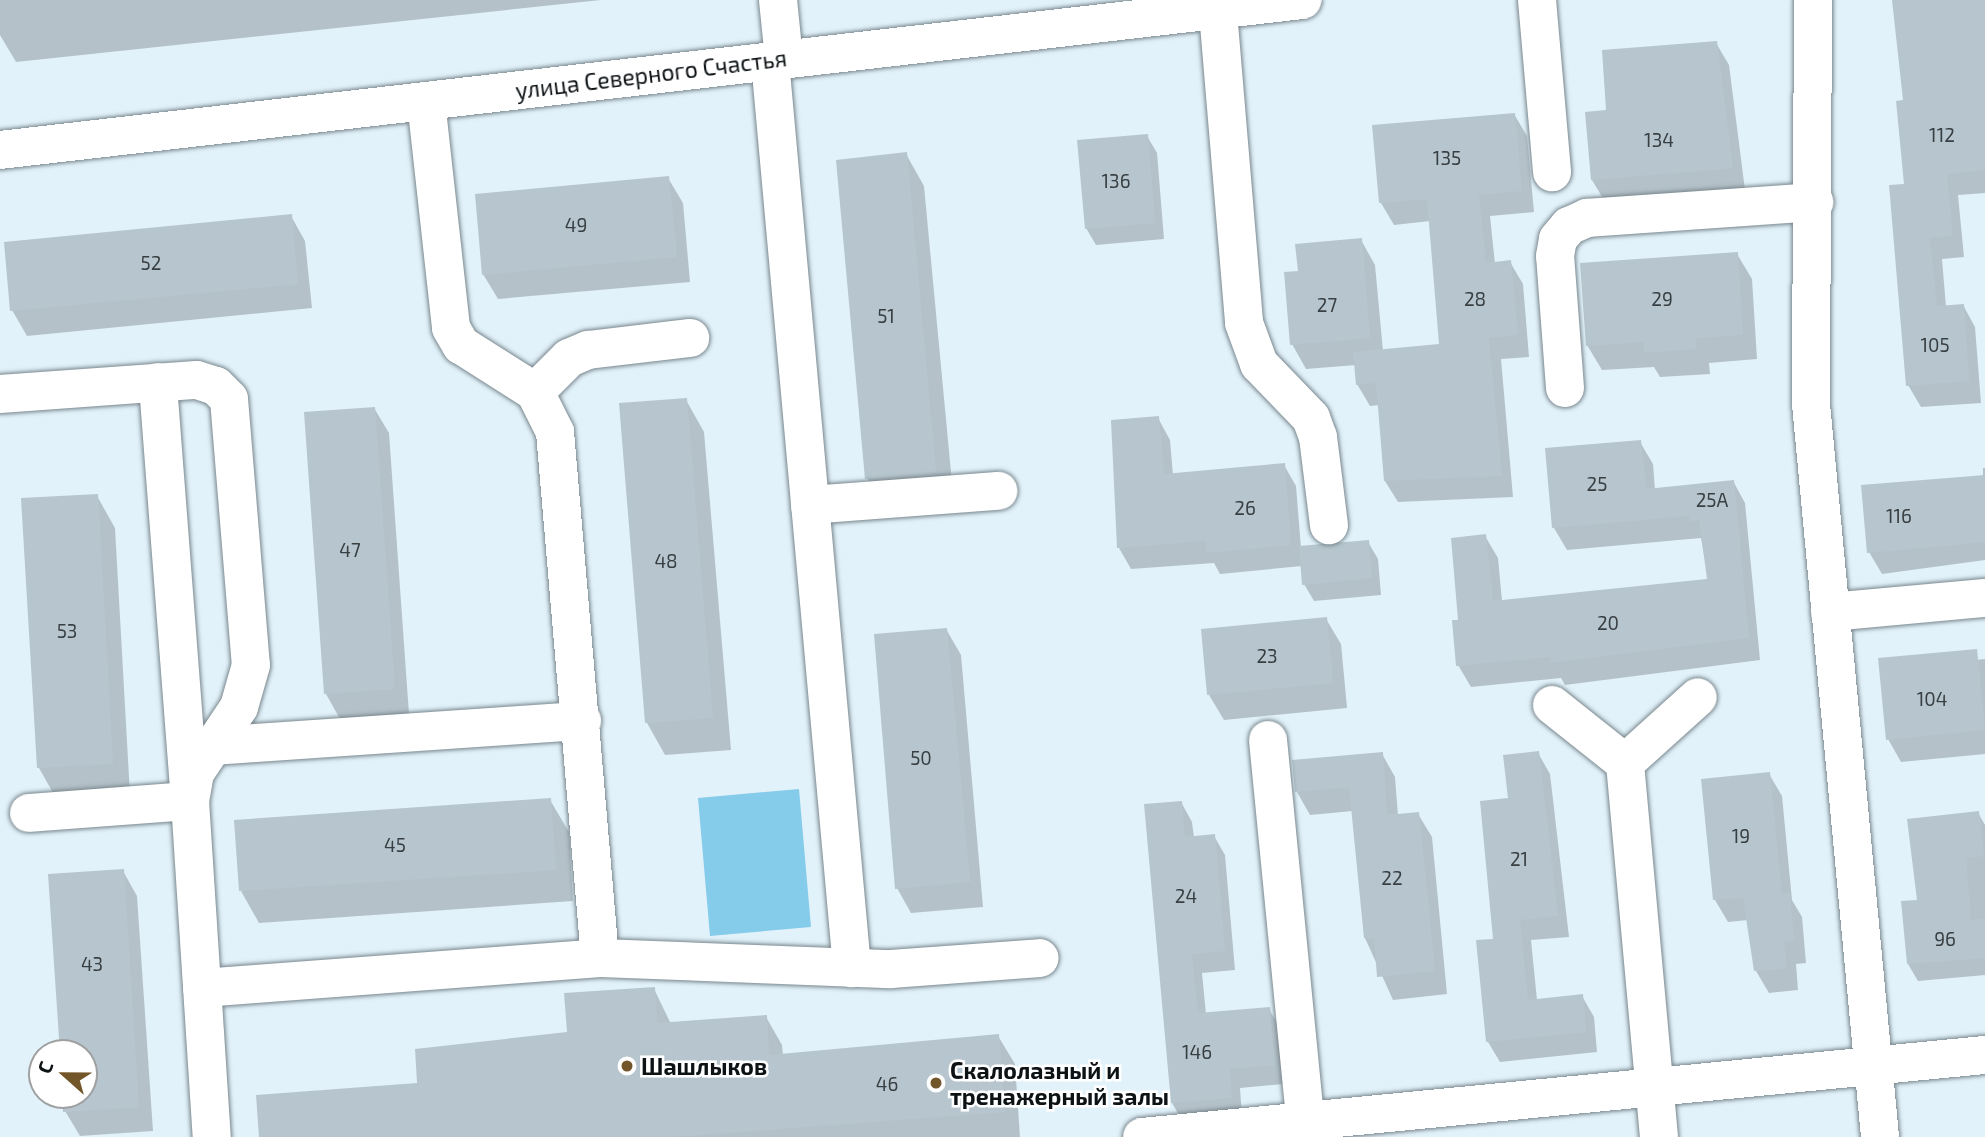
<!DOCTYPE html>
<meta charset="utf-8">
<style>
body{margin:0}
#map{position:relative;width:1985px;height:1137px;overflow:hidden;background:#e2f2fa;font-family:"Exo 2",sans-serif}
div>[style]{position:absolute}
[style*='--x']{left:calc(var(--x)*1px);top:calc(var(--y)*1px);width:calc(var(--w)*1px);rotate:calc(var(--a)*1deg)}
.green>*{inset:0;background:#85cceb}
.shadow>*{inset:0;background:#0003}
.building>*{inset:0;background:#b7c6ce}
.roads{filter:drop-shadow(0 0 2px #79878e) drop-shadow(0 0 2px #79878e)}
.minor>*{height:38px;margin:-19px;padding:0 19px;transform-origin:19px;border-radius:19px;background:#fff}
.dots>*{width:19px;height:19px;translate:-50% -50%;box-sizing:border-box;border:4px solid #fff;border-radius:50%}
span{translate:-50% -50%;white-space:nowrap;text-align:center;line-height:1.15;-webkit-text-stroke:5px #fff;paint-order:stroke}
.number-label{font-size:19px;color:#383f43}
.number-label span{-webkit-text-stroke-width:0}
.street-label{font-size:23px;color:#0d1215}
.poi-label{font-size:23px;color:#0d1215;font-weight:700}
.left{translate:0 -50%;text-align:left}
.north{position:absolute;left:28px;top:1039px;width:70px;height:70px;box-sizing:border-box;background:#fff;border:2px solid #9ea0a1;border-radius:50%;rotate:291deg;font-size:19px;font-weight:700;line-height:28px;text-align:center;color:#0d1215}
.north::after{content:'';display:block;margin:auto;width:24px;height:32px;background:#725629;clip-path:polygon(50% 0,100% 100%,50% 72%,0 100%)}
</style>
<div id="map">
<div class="green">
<i style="clip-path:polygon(799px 789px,811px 927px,710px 936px,698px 798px)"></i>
</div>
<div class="shadow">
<i style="clip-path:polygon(0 0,601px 0,16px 62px,0 35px)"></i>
<i style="clip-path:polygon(1902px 0,1985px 0,1985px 193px,1958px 195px,1964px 257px,1942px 259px,1946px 307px,1963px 305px,1975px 327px,1981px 403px,1921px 407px,1908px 385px)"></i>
<i style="clip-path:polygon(1716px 43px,1729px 65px,1745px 190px,1605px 202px,1592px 180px,1608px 111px)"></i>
<i style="clip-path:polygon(1514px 114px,1527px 136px,1534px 212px,1490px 216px,1495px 264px,1510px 262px,1523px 284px,1529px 357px,1501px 359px,1513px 497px,1398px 502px,1385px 481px,1379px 405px,1370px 406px,1357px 384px,1356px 365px,1306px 369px,1292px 344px,1300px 273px,1361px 240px,1375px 265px,1383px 351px,1441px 346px,1430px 221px,1394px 225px,1381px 203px,1374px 127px)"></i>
<i style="clip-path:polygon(1147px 136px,1157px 153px,1164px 239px,1096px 245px,1086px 228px)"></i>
<i style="clip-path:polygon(906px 154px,924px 186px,954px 504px,885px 510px,867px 478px)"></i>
<i style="clip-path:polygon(668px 178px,683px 203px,690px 282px,498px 299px,483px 274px)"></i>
<i style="clip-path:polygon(291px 216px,305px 241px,312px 308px,27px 336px,12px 310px)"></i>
<i style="clip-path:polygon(1737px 254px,1752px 279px,1757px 359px,1709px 363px,1710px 374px,1660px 377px,1654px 367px,1602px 370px,1587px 345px)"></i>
<i style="clip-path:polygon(686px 400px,704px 432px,731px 750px,665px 755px,647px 723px)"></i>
<i style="clip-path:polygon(374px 408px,389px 433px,409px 714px,340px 719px,326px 694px)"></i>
<i style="clip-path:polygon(1158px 418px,1170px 440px,1173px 475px,1284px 465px,1296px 486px,1301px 548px,1368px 542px,1378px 559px,1381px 595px,1314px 601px,1304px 584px,1302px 566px,1220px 574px,1214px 563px,1131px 569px,1119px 548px,1112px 422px)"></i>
<i style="clip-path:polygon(1640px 442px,1653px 464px,1655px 490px,1733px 481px,1745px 503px,1760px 660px,1565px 685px,1561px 678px,1471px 687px,1458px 665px,1460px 621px,1485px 536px,1498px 558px,1502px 601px,1709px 581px,1701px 538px,1567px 550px,1554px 528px,1547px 450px)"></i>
<i style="clip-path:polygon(1983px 468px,1985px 468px,1985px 560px,1882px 574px,1869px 552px,1983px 476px)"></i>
<i style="clip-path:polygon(97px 496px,115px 528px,130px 795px,57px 800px,39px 768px)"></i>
<i style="clip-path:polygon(1326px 619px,1341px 644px,1347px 708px,1224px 720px,1209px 695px)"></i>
<i style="clip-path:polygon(946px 629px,961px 655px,983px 907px,911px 913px,897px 888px)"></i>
<i style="clip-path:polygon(1985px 659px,1985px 754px,1901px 762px,1888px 739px,1954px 662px)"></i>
<i style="clip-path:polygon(1538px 753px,1550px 774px,1569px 937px,1531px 940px,1537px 1000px,1582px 996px,1594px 1017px,1597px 1052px,1500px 1062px,1488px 1042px,1510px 800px)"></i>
<i style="clip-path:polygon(1382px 754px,1395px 777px,1398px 816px,1418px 814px,1432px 837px,1447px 994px,1393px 1000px,1365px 938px,1353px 811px,1310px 815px,1297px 792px)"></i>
<i style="clip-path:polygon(1769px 774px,1782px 796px,1792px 900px,1802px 917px,1806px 963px,1796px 964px,1798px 990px,1769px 993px,1756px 971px,1748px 920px,1728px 922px,1715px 900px)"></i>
<i style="clip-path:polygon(550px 800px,569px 832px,573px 901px,259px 923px,241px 891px)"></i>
<i style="clip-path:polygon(1181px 802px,1192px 822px,1194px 838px,1214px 836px,1225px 855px,1235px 970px,1202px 973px,1206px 1014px,1269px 1009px,1280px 1028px,1284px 1084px,1240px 1088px,1242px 1117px,1183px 1122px,1172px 1103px,1146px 806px)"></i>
<i style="clip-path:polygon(1978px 813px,1985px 825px,1985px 975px,1918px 981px,1908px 964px,1903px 903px,1919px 901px)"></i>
<i style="clip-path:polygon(123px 871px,137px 896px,153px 1131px,80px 1136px,65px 1111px,64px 1095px,84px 1095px,84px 1053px,61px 1053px)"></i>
<i style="clip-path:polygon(654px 989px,671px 1024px,766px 1017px,782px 1045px,783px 1056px,998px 1036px,1015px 1064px,1020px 1137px,261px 1137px,569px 1034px)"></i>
</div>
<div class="building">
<i style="clip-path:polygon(1892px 0,1985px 0,1985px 170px,1947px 174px,1953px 235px,1930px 238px,1937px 306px,1964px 304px,1969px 381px,1906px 386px,1889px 185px,1904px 184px,1896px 101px,1903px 100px)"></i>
<i style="clip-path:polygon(1717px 41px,1733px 168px,1591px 180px,1585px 112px,1606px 110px,1602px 50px)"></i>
<i style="clip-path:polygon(1515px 113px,1522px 191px,1479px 195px,1486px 263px,1511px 260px,1518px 335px,1489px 338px,1502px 476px,1384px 481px,1376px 383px,1356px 385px,1353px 352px,1439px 344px,1427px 199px,1379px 203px,1372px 125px)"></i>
<i style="clip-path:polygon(1148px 134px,1155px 223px,1085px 229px,1077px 140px)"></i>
<i style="clip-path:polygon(907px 152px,936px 472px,865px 479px,836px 160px)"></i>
<i style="clip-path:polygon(669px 176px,677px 257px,482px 275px,475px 194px)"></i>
<i style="clip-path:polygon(292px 214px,298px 284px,10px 311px,4px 242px)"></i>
<i style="clip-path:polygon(1362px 238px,1370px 338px,1290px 345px,1284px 272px,1298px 271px,1295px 244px)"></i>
<i style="clip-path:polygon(1738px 252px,1743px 335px,1696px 338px,1696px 349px,1644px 353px,1644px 342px,1586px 346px,1580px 263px)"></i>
<i style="clip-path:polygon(687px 398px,713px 718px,645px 723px,619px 403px)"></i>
<i style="clip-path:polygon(375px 407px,395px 689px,324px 694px,304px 412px)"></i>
<i style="clip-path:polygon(1159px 416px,1164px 474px,1285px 463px,1291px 545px,1206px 553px,1205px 541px,1117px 548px,1111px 420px)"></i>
<i style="clip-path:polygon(1641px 440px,1646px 489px,1734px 480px,1749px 638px,1550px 663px,1550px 657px,1456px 666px,1452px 620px,1458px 620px,1451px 538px,1486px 534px,1493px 601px,1707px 579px,1699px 520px,1689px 521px,1689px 516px,1552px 528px,1545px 448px)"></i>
<i style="clip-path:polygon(1985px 475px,1985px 542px,1867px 553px,1861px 485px)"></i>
<i style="clip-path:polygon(98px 494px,113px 764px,37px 768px,21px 498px)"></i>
<i style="clip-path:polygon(1369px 540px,1372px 578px,1302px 585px,1299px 546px)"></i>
<i style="clip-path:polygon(1327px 617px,1333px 683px,1207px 695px,1201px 629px)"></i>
<i style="clip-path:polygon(947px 628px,970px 882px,895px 889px,874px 634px)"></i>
<i style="clip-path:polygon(1977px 649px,1985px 730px,1886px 740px,1878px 658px)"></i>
<i style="clip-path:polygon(1539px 751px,1558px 916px,1520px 920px,1528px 1000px,1583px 994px,1586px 1032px,1486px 1042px,1476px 940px,1493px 939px,1480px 801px,1508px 798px,1503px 755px)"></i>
<i style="clip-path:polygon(1383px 752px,1387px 815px,1419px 812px,1435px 971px,1377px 977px,1374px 938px,1364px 938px,1349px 787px,1295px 792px,1292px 760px)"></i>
<i style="clip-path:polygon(1770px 772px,1782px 894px,1790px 893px,1794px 941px,1784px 942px,1787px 968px,1754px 971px,1743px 898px,1713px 900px,1701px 779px)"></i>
<i style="clip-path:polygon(551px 798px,556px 870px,239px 891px,234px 820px)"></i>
<i style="clip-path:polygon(1182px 801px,1185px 837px,1215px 834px,1225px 951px,1192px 954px,1198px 1013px,1270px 1007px,1275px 1065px,1230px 1069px,1232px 1098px,1171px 1103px,1144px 804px)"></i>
<i style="clip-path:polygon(1979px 811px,1984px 856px,1966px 858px,1971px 920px,1985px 919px,1985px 958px,1907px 964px,1901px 901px,1917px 900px,1907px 819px)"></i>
<i style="clip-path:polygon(124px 869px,139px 1107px,63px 1112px,62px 1095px,84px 1095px,84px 1053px,60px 1053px,48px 874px)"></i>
<i style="clip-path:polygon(655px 987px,657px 1023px,767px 1015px,769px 1055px,999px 1034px,1005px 1112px,673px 1137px,259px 1137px,256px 1095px,417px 1083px,415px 1049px,567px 1032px,564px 993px)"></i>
</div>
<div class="roads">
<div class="minor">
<i style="--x:778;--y:0;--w:59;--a:84.2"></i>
<i style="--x:1217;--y:0;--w:324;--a:85.2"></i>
<i style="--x:1244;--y:323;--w:44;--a:69.9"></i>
<i style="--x:1259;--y:364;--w:75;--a:46.1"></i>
<i style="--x:1311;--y:418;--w:20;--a:70"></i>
<i style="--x:1318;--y:437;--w:89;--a:82.9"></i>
<i style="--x:1537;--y:0;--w:173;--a:85"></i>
<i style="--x:1813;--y:0;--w:404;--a:90.3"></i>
<i style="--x:1811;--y:404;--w:736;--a:84.62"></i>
<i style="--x:770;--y:61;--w:911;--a:84.83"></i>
<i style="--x:426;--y:101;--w:228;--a:83.7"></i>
<i style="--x:451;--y:328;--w:20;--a:60"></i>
<i style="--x:461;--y:345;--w:88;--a:32.4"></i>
<i style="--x:535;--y:392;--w:45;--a:63.4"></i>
<i style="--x:555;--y:432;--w:528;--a:85.11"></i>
<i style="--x:0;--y:150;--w:1311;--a:-6.57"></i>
<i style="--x:1565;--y:388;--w:132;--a:-94.3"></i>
<i style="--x:1555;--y:256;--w:17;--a:-80"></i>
<i style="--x:1558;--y:239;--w:17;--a:-50"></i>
<i style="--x:1569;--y:226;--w:20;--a:-24"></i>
<i style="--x:1587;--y:218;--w:228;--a:-4"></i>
<i style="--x:535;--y:392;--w:48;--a:-45"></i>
<i style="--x:569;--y:358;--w:21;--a:-23"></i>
<i style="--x:588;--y:350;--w:103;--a:-6.7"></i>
<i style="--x:0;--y:394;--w:197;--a:-4.1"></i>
<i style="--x:197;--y:380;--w:20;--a:18"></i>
<i style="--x:216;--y:386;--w:18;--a:45"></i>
<i style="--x:229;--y:399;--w:267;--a:85.3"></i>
<i style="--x:251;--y:665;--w:44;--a:105.9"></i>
<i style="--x:239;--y:707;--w:79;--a:123.7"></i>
<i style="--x:195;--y:773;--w:28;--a:100"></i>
<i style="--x:190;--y:801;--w:337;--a:86.3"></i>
<i style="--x:810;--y:505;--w:189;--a:-4.3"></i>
<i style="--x:1830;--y:612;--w:156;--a:-5.2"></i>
<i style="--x:1552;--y:705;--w:93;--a:38.5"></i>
<i style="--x:1268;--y:740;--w:399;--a:84.4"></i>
<i style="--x:212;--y:746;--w:371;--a:-3.9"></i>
<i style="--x:29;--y:813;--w:161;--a:-4.3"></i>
<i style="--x:190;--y:801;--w:420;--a:-94.4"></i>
<i style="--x:202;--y:988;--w:399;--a:-4.3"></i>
<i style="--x:600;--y:958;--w:291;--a:2.2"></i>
<i style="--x:891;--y:969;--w:149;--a:-4.2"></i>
<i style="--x:1142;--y:1137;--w:847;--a:-5.56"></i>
<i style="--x:1659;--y:1137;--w:376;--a:-95.2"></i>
<i style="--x:1625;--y:763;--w:98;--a:-42.1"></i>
</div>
</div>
<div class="dots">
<i style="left:627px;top:1066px;background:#725629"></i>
<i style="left:936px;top:1083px;background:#725629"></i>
</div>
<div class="number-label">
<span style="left:1942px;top:135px">112</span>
<span style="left:1659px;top:140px">134</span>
<span style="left:1447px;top:158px">135</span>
<span style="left:1116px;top:181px">136</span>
<span style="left:576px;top:225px">49</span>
<span style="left:151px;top:263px">52</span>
<span style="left:1475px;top:299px">28</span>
<span style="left:1662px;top:299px">29</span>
<span style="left:1327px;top:305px">27</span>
<span style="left:886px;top:316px">51</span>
<span style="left:1935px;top:345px">105</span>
<span style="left:1597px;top:484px">25</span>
<span style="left:1712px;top:500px">25А</span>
<span style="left:1245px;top:508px">26</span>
<span style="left:1899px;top:516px">116</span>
<span style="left:350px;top:550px">47</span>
<span style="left:666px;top:561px">48</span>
<span style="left:1608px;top:623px">20</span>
<span style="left:67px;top:631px">53</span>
<span style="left:1267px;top:656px">23</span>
<span style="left:1932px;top:699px">104</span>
<span style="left:921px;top:758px">50</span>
<span style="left:1741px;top:836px">19</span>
<span style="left:395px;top:845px">45</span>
<span style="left:1519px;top:859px">21</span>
<span style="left:1392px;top:878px">22</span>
<span style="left:1186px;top:896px">24</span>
<span style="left:1945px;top:939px">96</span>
<span style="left:92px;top:964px">43</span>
<span style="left:1197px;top:1052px">146</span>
<span style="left:887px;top:1084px">46</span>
</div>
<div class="street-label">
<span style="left:651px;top:74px;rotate:-7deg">улица Северного Счастья</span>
</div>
<div class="poi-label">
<span class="left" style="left:641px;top:1066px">Шашлыков</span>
<span class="left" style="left:950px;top:1083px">Скалолазный и<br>тренажерный залы</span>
</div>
<div class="north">С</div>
</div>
